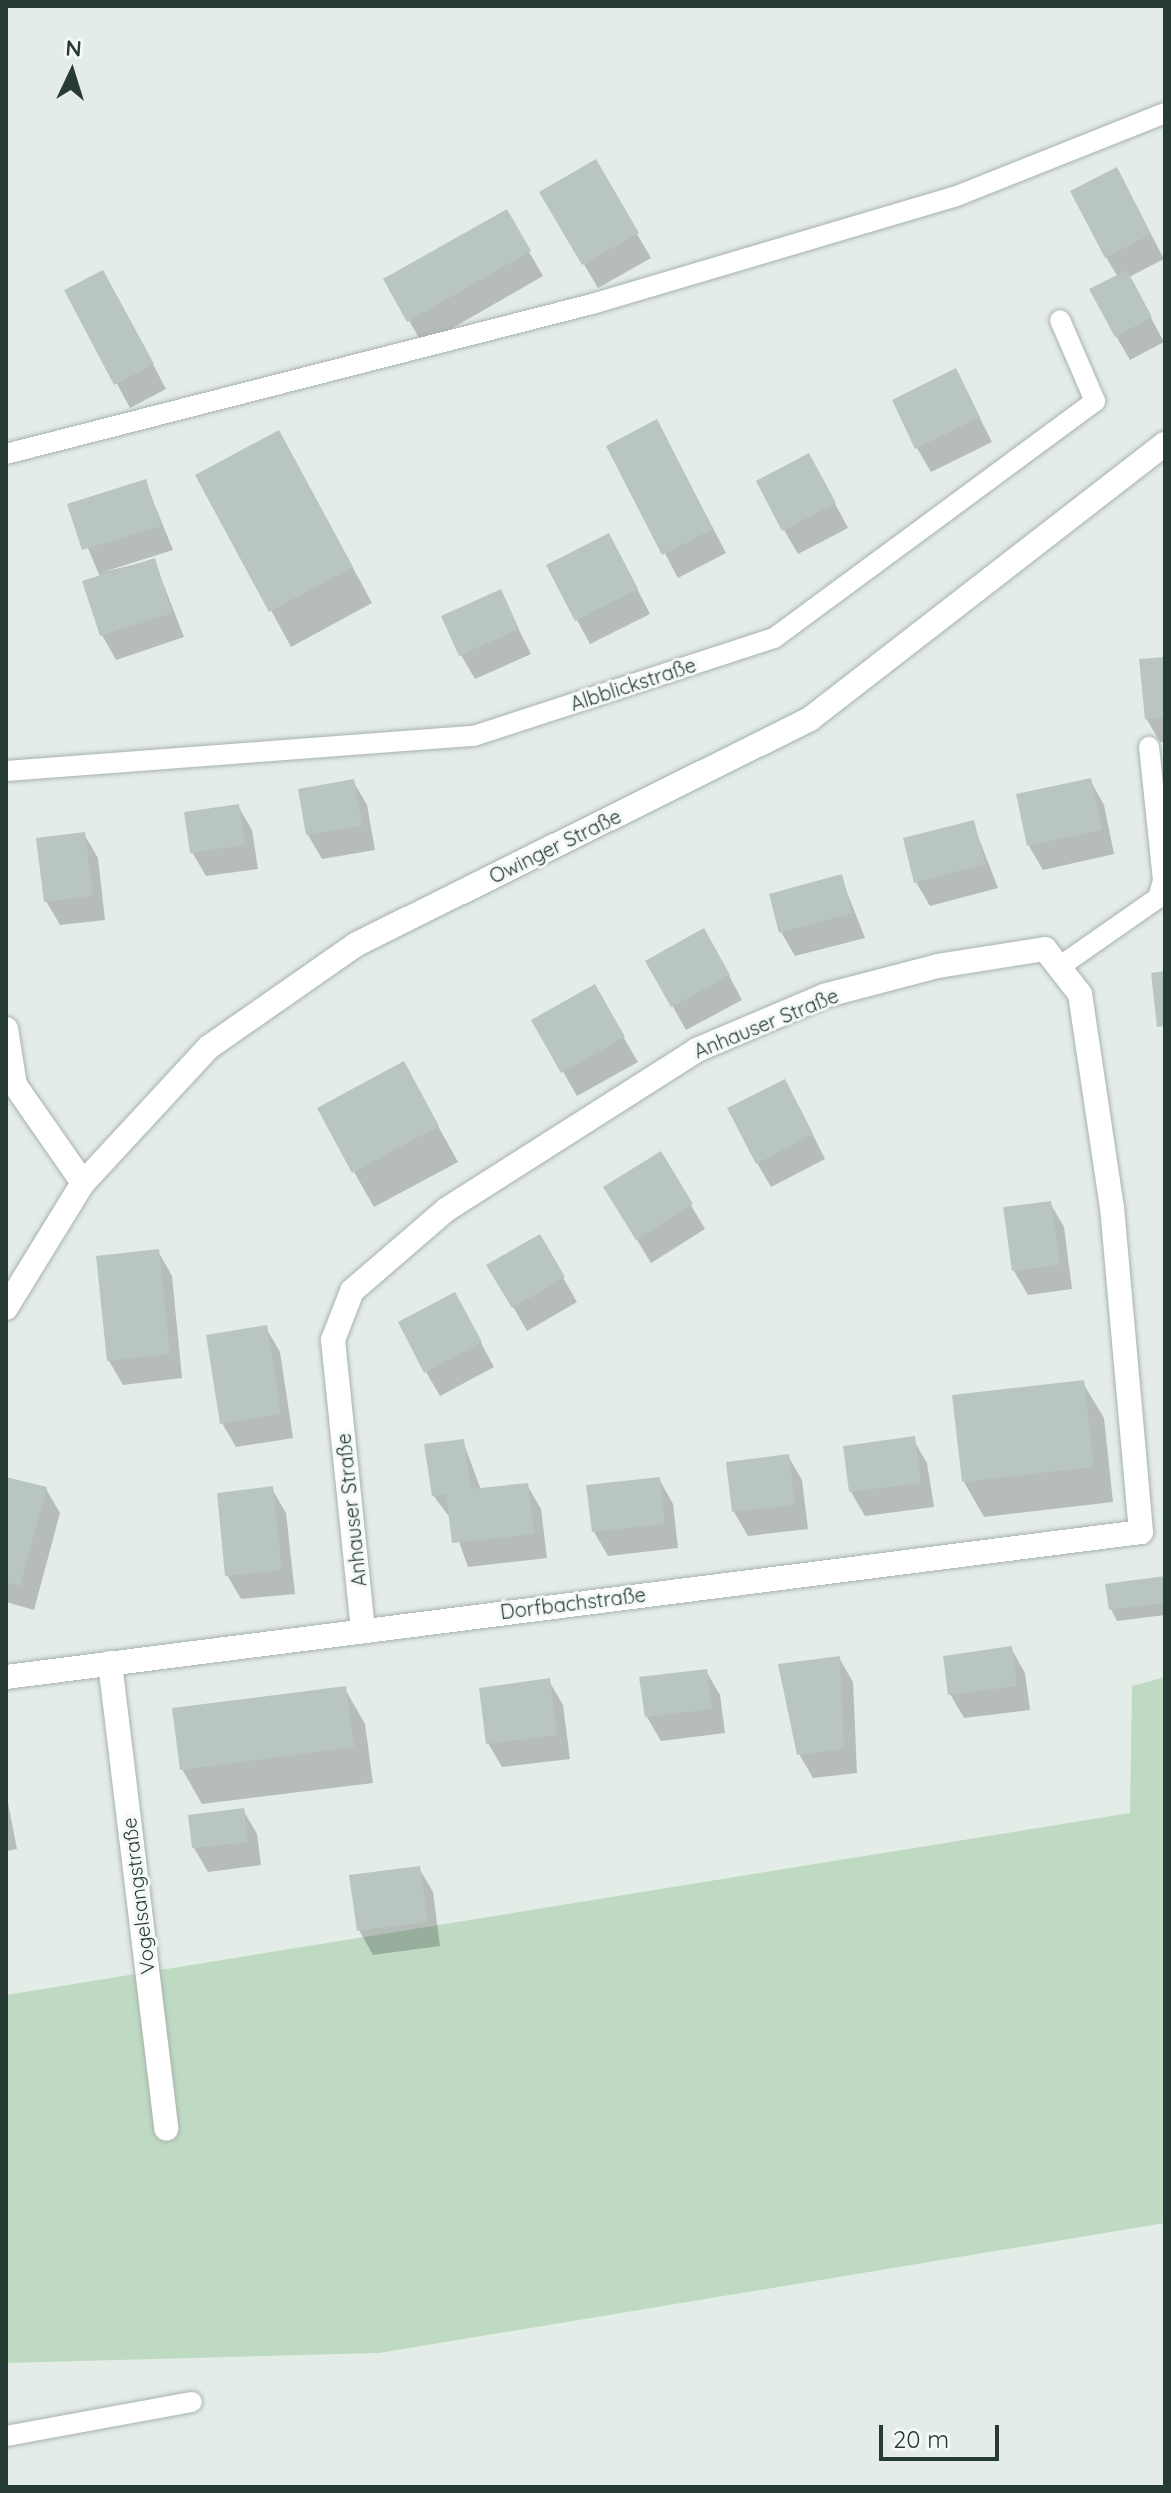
<!DOCTYPE html>
<meta charset="utf-8">
<style>
body{margin:0}
#map{position:relative;width:1171px;height:2493px;overflow:hidden;background:#e4ece7;font-family:Quicksand,sans-serif}
div>[style]{position:absolute}
[style*='--x']{left:calc(var(--x)*1px);top:calc(var(--y)*1px);width:calc(var(--w)*1px);rotate:calc(var(--a)*1deg)}
.green>*{inset:0;background:#bfdac3}
.shadow>*{inset:0;background:#0003}
.building>*{inset:0;background:#b9c6c0}
.roads{filter:drop-shadow(0 0 2px #a7b3ad) drop-shadow(0 0 2px #a7b3ad)}
.lane>*{height:20px;margin:-10px;padding:0 10px;transform-origin:10px;border-radius:10px;background:#fff}
.street>*{height:24px;margin:-12px;padding:0 12px;transform-origin:12px;border-radius:12px;background:#fff}
.secondary>*{height:24px;margin:-12px;padding:0 12px;transform-origin:12px;border-radius:12px;background:#fff}
span{translate:-50% -50%;white-space:nowrap;text-align:center;line-height:1.15;-webkit-text-stroke:6px #f4f8f6;paint-order:stroke}
.street-label{font-size:20px;color:#253b33}
.frame{position:absolute;inset:0;border:8px solid #253b33;pointer-events:none}
.north{position:absolute;left:32px;top:32px;width:80px;height:80px;-webkit-text-stroke:6px #f4f8f6;paint-order:stroke;rotate:4deg;font-size:22px;font-weight:700;line-height:32px;text-align:center;color:#253b33}
.north::after{content:'';display:block;margin:auto;width:28px;height:36px;background:#253b33;clip-path:polygon(50% 0,100% 100%,50% 72%,0 100%)}
.scale{position:absolute;left:879px;top:2425px;width:120px;height:36px;box-sizing:border-box;border:4px solid #253b33;border-top:0;padding-left:10px;font-size:24px;line-height:28px;white-space:nowrap;color:#253b33;-webkit-text-stroke:6px #f4f8f6;paint-order:stroke}
</style>
<div id="map">
<div class="green">
<i style="clip-path:polygon(1165px 1677px,1165px 2223px,379px 2353px,6px 2363px,6px 1995px,1130px 1813px,1132px 1686px)"></i>
</div>
<div class="shadow">
<i style="clip-path:polygon(595px 162px,651px 258px,598px 288px,542px 193px)"></i>
<i style="clip-path:polygon(1130px 194px,1164px 259px,1129px 277px,1164px 342px,1130px 360px,1116px 336px,1118px 277px,1106px 257px)"></i>
<i style="clip-path:polygon(506px 212px,543px 276px,423px 345px,386px 280px)"></i>
<i style="clip-path:polygon(67px 291px,117px 296px,166px 389px,130px 408px)"></i>
<i style="clip-path:polygon(956px 371px,992px 442px,931px 472px,917px 448px)"></i>
<i style="clip-path:polygon(670px 446px,726px 553px,678px 578px,609px 447px)"></i>
<i style="clip-path:polygon(299px 468px,372px 603px,291px 647px,198px 476px)"></i>
<i style="clip-path:polygon(822px 479px,848px 528px,798px 554px,784px 530px)"></i>
<i style="clip-path:polygon(145px 481px,173px 550px,103px 572px,154px 560px,184px 637px,116px 660px,102px 635px,100px 577px,70px 505px)"></i>
<i style="clip-path:polygon(622px 559px,650px 614px,590px 644px,577px 620px)"></i>
<i style="clip-path:polygon(500px 592px,531px 654px,475px 679px,461px 655px)"></i>
<i style="clip-path:polygon(1165px 659px,1165px 742px,1160px 742px,1146px 718px)"></i>
<i style="clip-path:polygon(1090px 780px,1104px 805px,1114px 854px,1043px 870px,1029px 846px)"></i>
<i style="clip-path:polygon(353px 781px,367px 805px,375px 850px,322px 859px,308px 835px,300px 790px)"></i>
<i style="clip-path:polygon(238px 806px,252px 830px,258px 869px,206px 876px,192px 852px)"></i>
<i style="clip-path:polygon(973px 823px,998px 888px,930px 906px,916px 882px)"></i>
<i style="clip-path:polygon(84px 834px,98px 858px,105px 920px,60px 925px,46px 901px)"></i>
<i style="clip-path:polygon(841px 877px,865px 938px,795px 956px,781px 932px)"></i>
<i style="clip-path:polygon(718px 955px,742px 1000px,686px 1030px,647px 961px)"></i>
<i style="clip-path:polygon(594px 987px,638px 1062px,577px 1096px,534px 1021px)"></i>
<i style="clip-path:polygon(423px 1099px,458px 1162px,374px 1207px,354px 1172px)"></i>
<i style="clip-path:polygon(798px 1105px,825px 1159px,771px 1187px,757px 1163px)"></i>
<i style="clip-path:polygon(661px 1154px,705px 1229px,651px 1263px,620px 1212px)"></i>
<i style="clip-path:polygon(1050px 1203px,1064px 1227px,1072px 1289px,1028px 1295px,1014px 1271px)"></i>
<i style="clip-path:polygon(539px 1236px,577px 1302px,527px 1331px,489px 1265px)"></i>
<i style="clip-path:polygon(158px 1251px,172px 1276px,182px 1378px,123px 1385px,109px 1361px)"></i>
<i style="clip-path:polygon(468px 1319px,494px 1367px,440px 1396px,426px 1372px)"></i>
<i style="clip-path:polygon(266px 1328px,280px 1352px,293px 1438px,236px 1447px,222px 1423px)"></i>
<i style="clip-path:polygon(1083px 1383px,1104px 1418px,1113px 1502px,984px 1517px,964px 1482px)"></i>
<i style="clip-path:polygon(913px 1439px,927px 1463px,934px 1507px,865px 1516px,851px 1492px,845px 1448px)"></i>
<i style="clip-path:polygon(463px 1441px,481px 1490px,527px 1485px,541px 1509px,547px 1558px,468px 1567px,451px 1519px,433px 1495px)"></i>
<i style="clip-path:polygon(788px 1456px,802px 1480px,808px 1529px,748px 1536px,734px 1512px,728px 1463px)"></i>
<i style="clip-path:polygon(6px 1479px,46px 1489px,60px 1513px,34px 1610px,6px 1602px)"></i>
<i style="clip-path:polygon(659px 1479px,673px 1504px,678px 1548px,608px 1556px,594px 1532px)"></i>
<i style="clip-path:polygon(272px 1489px,286px 1513px,295px 1594px,241px 1599px,227px 1575px)"></i>
<i style="clip-path:polygon(1165px 1578px,1165px 1615px,1117px 1621px,1111px 1609px)"></i>
<i style="clip-path:polygon(1011px 1648px,1025px 1673px,1030px 1710px,964px 1718px,950px 1694px)"></i>
<i style="clip-path:polygon(839px 1658px,853px 1682px,857px 1773px,813px 1778px,799px 1754px)"></i>
<i style="clip-path:polygon(706px 1671px,720px 1695px,725px 1733px,661px 1741px,647px 1717px)"></i>
<i style="clip-path:polygon(549px 1681px,563px 1705px,570px 1759px,502px 1767px,488px 1743px)"></i>
<i style="clip-path:polygon(345px 1689px,365px 1724px,373px 1783px,202px 1804px,182px 1769px)"></i>
<i style="clip-path:polygon(6px 1793px,17px 1849px,6px 1851px)"></i>
<i style="clip-path:polygon(243px 1810px,257px 1834px,261px 1865px,208px 1872px,194px 1848px)"></i>
<i style="clip-path:polygon(419px 1868px,433px 1892px,440px 1946px,373px 1955px,359px 1930px)"></i>
</div>
<div class="building">
<i style="clip-path:polygon(596px 159px,639px 233px,582px 265px,539px 192px)"></i>
<i style="clip-path:polygon(1117px 167px,1151px 234px,1105px 258px,1070px 191px)"></i>
<i style="clip-path:polygon(507px 209px,531px 251px,407px 322px,383px 279px)"></i>
<i style="clip-path:polygon(103px 270px,154px 364px,114px 385px,64px 290px)"></i>
<i style="clip-path:polygon(1127px 270px,1152px 317px,1115px 337px,1089px 289px)"></i>
<i style="clip-path:polygon(956px 368px,980px 417px,915px 449px,892px 400px)"></i>
<i style="clip-path:polygon(657px 419px,713px 529px,662px 555px,606px 446px)"></i>
<i style="clip-path:polygon(279px 430px,353px 567px,269px 612px,195px 475px)"></i>
<i style="clip-path:polygon(809px 453px,836px 503px,782px 531px,756px 481px)"></i>
<i style="clip-path:polygon(146px 479px,161px 526px,82px 550px,67px 504px)"></i>
<i style="clip-path:polygon(609px 533px,638px 589px,575px 621px,546px 565px)"></i>
<i style="clip-path:polygon(155px 558px,172px 613px,100px 636px,82px 581px)"></i>
<i style="clip-path:polygon(501px 589px,519px 629px,459px 656px,441px 616px)"></i>
<i style="clip-path:polygon(1165px 657px,1165px 717px,1145px 719px,1139px 659px)"></i>
<i style="clip-path:polygon(1091px 778px,1102px 830px,1027px 846px,1016px 794px)"></i>
<i style="clip-path:polygon(354px 779px,362px 826px,306px 835px,298px 789px)"></i>
<i style="clip-path:polygon(239px 804px,245px 845px,190px 853px,184px 812px)"></i>
<i style="clip-path:polygon(974px 820px,985px 864px,914px 883px,903px 838px)"></i>
<i style="clip-path:polygon(85px 832px,93px 896px,44px 902px,36px 838px)"></i>
<i style="clip-path:polygon(842px 874px,852px 913px,779px 933px,769px 894px)"></i>
<i style="clip-path:polygon(704px 928px,730px 975px,671px 1007px,645px 961px)"></i>
<i style="clip-path:polygon(1165px 971px,1165px 1026px,1157px 1027px,1151px 973px)"></i>
<i style="clip-path:polygon(595px 984px,625px 1037px,561px 1073px,531px 1020px)"></i>
<i style="clip-path:polygon(404px 1061px,439px 1126px,352px 1173px,317px 1108px)"></i>
<i style="clip-path:polygon(785px 1079px,813px 1134px,756px 1164px,727px 1108px)"></i>
<i style="clip-path:polygon(661px 1151px,693px 1204px,636px 1240px,603px 1187px)"></i>
<i style="clip-path:polygon(1051px 1201px,1060px 1265px,1012px 1271px,1003px 1207px)"></i>
<i style="clip-path:polygon(540px 1234px,565px 1277px,512px 1308px,486px 1265px)"></i>
<i style="clip-path:polygon(159px 1249px,170px 1354px,107px 1361px,96px 1256px)"></i>
<i style="clip-path:polygon(455px 1292px,482px 1342px,424px 1373px,398px 1322px)"></i>
<i style="clip-path:polygon(267px 1325px,281px 1414px,220px 1424px,206px 1335px)"></i>
<i style="clip-path:polygon(1084px 1380px,1094px 1467px,962px 1482px,952px 1395px)"></i>
<i style="clip-path:polygon(915px 1436px,921px 1483px,849px 1492px,843px 1446px)"></i>
<i style="clip-path:polygon(464px 1439px,471px 1489px,528px 1483px,534px 1534px,452px 1543px,446px 1494px,432px 1496px,424px 1444px)"></i>
<i style="clip-path:polygon(789px 1454px,795px 1505px,732px 1512px,726px 1462px)"></i>
<i style="clip-path:polygon(6px 1477px,47px 1487px,20px 1586px,6px 1582px)"></i>
<i style="clip-path:polygon(660px 1477px,665px 1524px,592px 1532px,586px 1485px)"></i>
<i style="clip-path:polygon(273px 1486px,282px 1570px,225px 1576px,217px 1493px)"></i>
<i style="clip-path:polygon(1165px 1576px,1165px 1603px,1109px 1610px,1105px 1584px)"></i>
<i style="clip-path:polygon(1012px 1646px,1017px 1686px,948px 1695px,943px 1656px)"></i>
<i style="clip-path:polygon(840px 1656px,844px 1749px,797px 1755px,778px 1664px)"></i>
<i style="clip-path:polygon(707px 1669px,712px 1709px,645px 1717px,639px 1677px)"></i>
<i style="clip-path:polygon(550px 1678px,557px 1735px,486px 1744px,479px 1688px)"></i>
<i style="clip-path:polygon(346px 1686px,354px 1747px,180px 1770px,172px 1708px)"></i>
<i style="clip-path:polygon(244px 1808px,248px 1842px,192px 1848px,188px 1815px)"></i>
<i style="clip-path:polygon(420px 1866px,428px 1922px,357px 1931px,349px 1875px)"></i>
</div>
<div class="roads">
<div class="lane">
<i style="--x:6;--y:454;--w:605;--a:-14.36"></i>
<i style="--x:592;--y:304;--w:377;--a:-16.5"></i>
<i style="--x:954;--y:197;--w:227;--a:-21.7"></i>
<i style="--x:6;--y:771;--w:469;--a:-4.3"></i>
<i style="--x:474;--y:736;--w:316;--a:-18.1"></i>
<i style="--x:774;--y:638;--w:399;--a:-36.4"></i>
<i style="--x:1095;--y:401;--w:88;--a:-113.4"></i>
<i style="--x:1059;--y:967;--w:121;--a:-34.9"></i>
<i style="--x:1158;--y:898;--w:19;--a:-74"></i>
<i style="--x:1163;--y:880;--w:134;--a:-96"></i>
<i style="--x:6;--y:2436;--w:189;--a:-10.4"></i>
</div>
<div class="street">
<i style="--x:6;--y:1029;--w:57;--a:80.9"></i>
<i style="--x:15;--y:1085;--w:119;--a:55.2"></i>
<i style="--x:110;--y:1663;--w:469;--a:83.1"></i>
<i style="--x:6;--y:1677;--w:1144;--a:-7.28"></i>
<i style="--x:1141;--y:1532;--w:325;--a:-95.1"></i>
<i style="--x:1112;--y:1208;--w:216;--a:-98.5"></i>
<i style="--x:1080;--y:994;--w:57;--a:-127.9"></i>
<i style="--x:1045;--y:949;--w:108;--a:171"></i>
<i style="--x:938;--y:966;--w:118;--a:165.3"></i>
<i style="--x:824;--y:996;--w:138;--a:157"></i>
<i style="--x:697;--y:1050;--w:296;--a:147.5"></i>
<i style="--x:447;--y:1209;--w:125;--a:139.2"></i>
<i style="--x:352;--y:1291;--w:53;--a:111.2"></i>
<i style="--x:333;--y:1340;--w:291;--a:84.1"></i>
</div>
<div class="secondary">
<i style="--x:6;--y:1308;--w:147;--a:-58.4"></i>
<i style="--x:83;--y:1183;--w:185;--a:-47.2"></i>
<i style="--x:209;--y:1047;--w:178;--a:-34.9"></i>
<i style="--x:355;--y:945;--w:508;--a:-26.41"></i>
<i style="--x:810;--y:719;--w:449;--a:-37.8"></i>
</div>
</div>
<div class="street-label">
<span style="left:633px;top:684px;rotate:-18deg">Albblickstraße</span>
<span style="left:555px;top:846px;rotate:-26deg">Owinger Straße</span>
<span style="left:766px;top:1023px;rotate:-22deg">Anhauser Straße</span>
<span style="left:351px;top:1510px;rotate:-96deg">Anhauser Straße</span>
<span style="left:573px;top:1603px;rotate:-7deg">Dorfbachstraße</span>
<span style="left:138px;top:1896px;rotate:-97deg">Vogelsangstraße</span>
</div>
<div class="frame"></div>
<div class="north">N</div>
<div class="scale">20 m</div>
</div>
